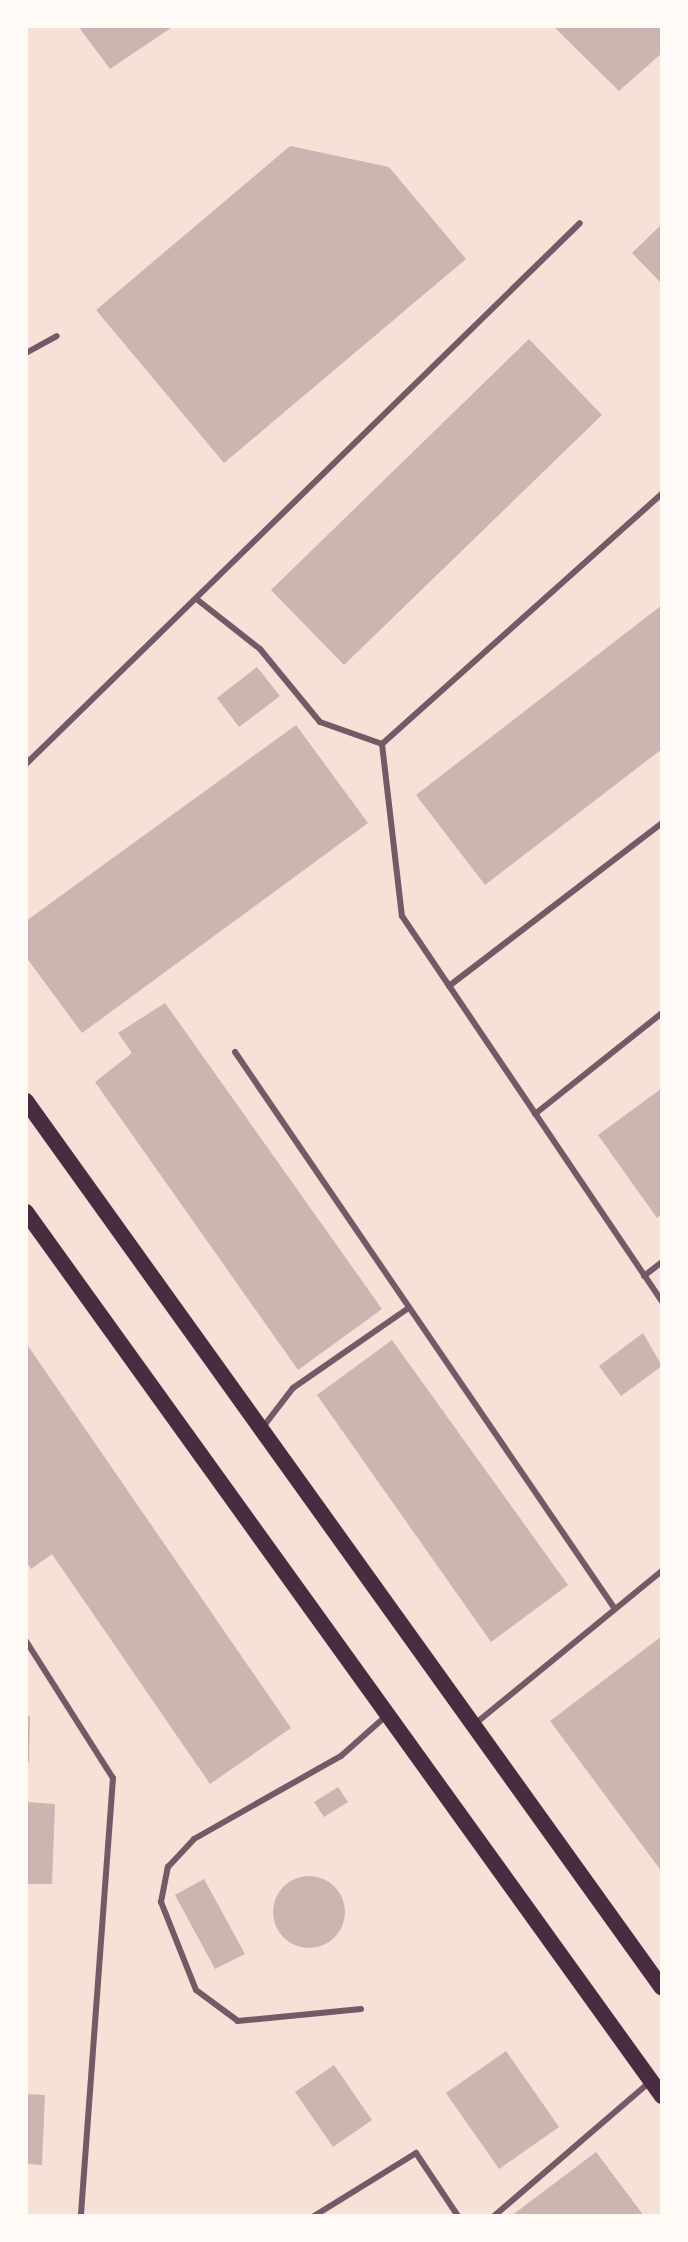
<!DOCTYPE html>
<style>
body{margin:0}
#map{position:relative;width:688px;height:2242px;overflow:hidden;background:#f7e1d7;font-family:"Nunito Sans",sans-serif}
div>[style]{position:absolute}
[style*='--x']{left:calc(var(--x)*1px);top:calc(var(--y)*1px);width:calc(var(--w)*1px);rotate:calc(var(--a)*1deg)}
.building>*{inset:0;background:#ccb4b1}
.round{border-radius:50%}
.service>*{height:6px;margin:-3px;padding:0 3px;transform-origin:3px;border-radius:3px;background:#755966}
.secondary>*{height:16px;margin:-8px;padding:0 8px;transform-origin:8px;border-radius:8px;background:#4a2c40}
span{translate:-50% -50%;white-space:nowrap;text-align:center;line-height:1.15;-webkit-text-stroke:6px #fffaf5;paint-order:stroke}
.frame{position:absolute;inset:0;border:28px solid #fffaf5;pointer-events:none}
</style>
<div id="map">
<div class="building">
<i style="clip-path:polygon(78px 26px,174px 26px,110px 69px)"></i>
<i style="clip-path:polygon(553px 26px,662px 26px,662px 53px,619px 91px)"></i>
<i style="clip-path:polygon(290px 146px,389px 167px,466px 259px,224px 463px,96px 310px)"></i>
<i style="clip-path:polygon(662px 224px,662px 284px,632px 253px)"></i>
<i style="clip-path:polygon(529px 339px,602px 415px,344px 665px,271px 590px)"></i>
<i style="clip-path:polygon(662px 605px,662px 749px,485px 885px,416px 795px)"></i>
<i style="clip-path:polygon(257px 667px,280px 696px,239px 727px,217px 698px)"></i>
<i style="clip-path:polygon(296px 725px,368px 823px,82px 1033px,26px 957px,26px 921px)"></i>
<i style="clip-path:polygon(165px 1003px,382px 1309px,298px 1370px,95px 1082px,132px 1053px,118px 1033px)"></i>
<i style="clip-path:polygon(662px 1088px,662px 1214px,657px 1218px,598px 1135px)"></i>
<i style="clip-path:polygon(643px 1333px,662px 1366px,621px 1396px,599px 1366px)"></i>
<i style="clip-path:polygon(392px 1340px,568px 1585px,491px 1642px,317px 1395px)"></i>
<i style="clip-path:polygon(26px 1343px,291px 1728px,210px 1784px,52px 1554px,31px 1569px,26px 1562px)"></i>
<i style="clip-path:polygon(662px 1636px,662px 1872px,550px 1721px)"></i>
<i style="clip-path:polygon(26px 1716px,30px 1716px,29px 1762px,26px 1762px)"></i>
<i style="clip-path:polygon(338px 1787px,348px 1802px,324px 1817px,314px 1802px)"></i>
<i style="clip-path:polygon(26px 1802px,55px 1804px,52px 1884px,26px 1884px)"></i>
<i class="round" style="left:273px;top:1876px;width:72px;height:72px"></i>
<i style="clip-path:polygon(204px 1879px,245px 1954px,215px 1969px,175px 1895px)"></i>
<i style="clip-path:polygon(506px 2051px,559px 2127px,499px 2169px,446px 2093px)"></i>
<i style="clip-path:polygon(334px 2065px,372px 2120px,333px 2147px,295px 2092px)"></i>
<i style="clip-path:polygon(26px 2094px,45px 2095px,42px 2165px,26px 2164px)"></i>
<i style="clip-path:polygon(596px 2152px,644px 2216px,511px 2216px)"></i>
</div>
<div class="service">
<i style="--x:26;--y:353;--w:35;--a:-29"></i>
<i style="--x:199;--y:601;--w:78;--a:38.2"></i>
<i style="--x:260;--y:649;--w:94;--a:50.6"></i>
<i style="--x:320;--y:722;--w:66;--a:19.5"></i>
<i style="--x:382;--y:744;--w:375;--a:-41.8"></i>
<i style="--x:382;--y:744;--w:173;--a:83.4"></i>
<i style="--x:402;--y:916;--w:465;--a:56"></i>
<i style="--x:26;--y:764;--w:774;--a:-44.32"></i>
<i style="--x:449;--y:986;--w:268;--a:-37.4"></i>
<i style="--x:235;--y:1052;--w:674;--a:55.7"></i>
<i style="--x:535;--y:1114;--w:162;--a:-38.5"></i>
<i style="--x:644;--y:1276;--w:23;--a:-38"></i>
<i style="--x:263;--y:1427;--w:49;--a:-52.4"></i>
<i style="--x:293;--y:1388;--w:139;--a:-34.7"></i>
<i style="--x:26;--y:1641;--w:162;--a:57.6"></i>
<i style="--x:113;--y:1778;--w:439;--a:94.2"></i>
<i style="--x:476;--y:1723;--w:240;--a:-39.3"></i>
<i style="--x:361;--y:2009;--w:124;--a:174.4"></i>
<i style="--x:238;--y:2021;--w:52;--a:-143.6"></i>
<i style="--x:196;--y:1990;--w:95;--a:-111.7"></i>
<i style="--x:161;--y:1902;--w:36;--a:-79"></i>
<i style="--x:168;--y:1867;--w:38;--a:-47"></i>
<i style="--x:194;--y:1839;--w:169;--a:-29.5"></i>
<i style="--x:341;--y:1756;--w:59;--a:-41.6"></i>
<i style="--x:314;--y:2216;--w:120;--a:-31.7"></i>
<i style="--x:416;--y:2153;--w:76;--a:56.3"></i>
<i style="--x:494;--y:2216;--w:207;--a:-40.7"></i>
</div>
<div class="secondary">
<i style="--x:26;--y:1101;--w:1091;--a:54.36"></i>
<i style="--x:26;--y:1212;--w:1089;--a:54.27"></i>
</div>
<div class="frame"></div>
</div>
